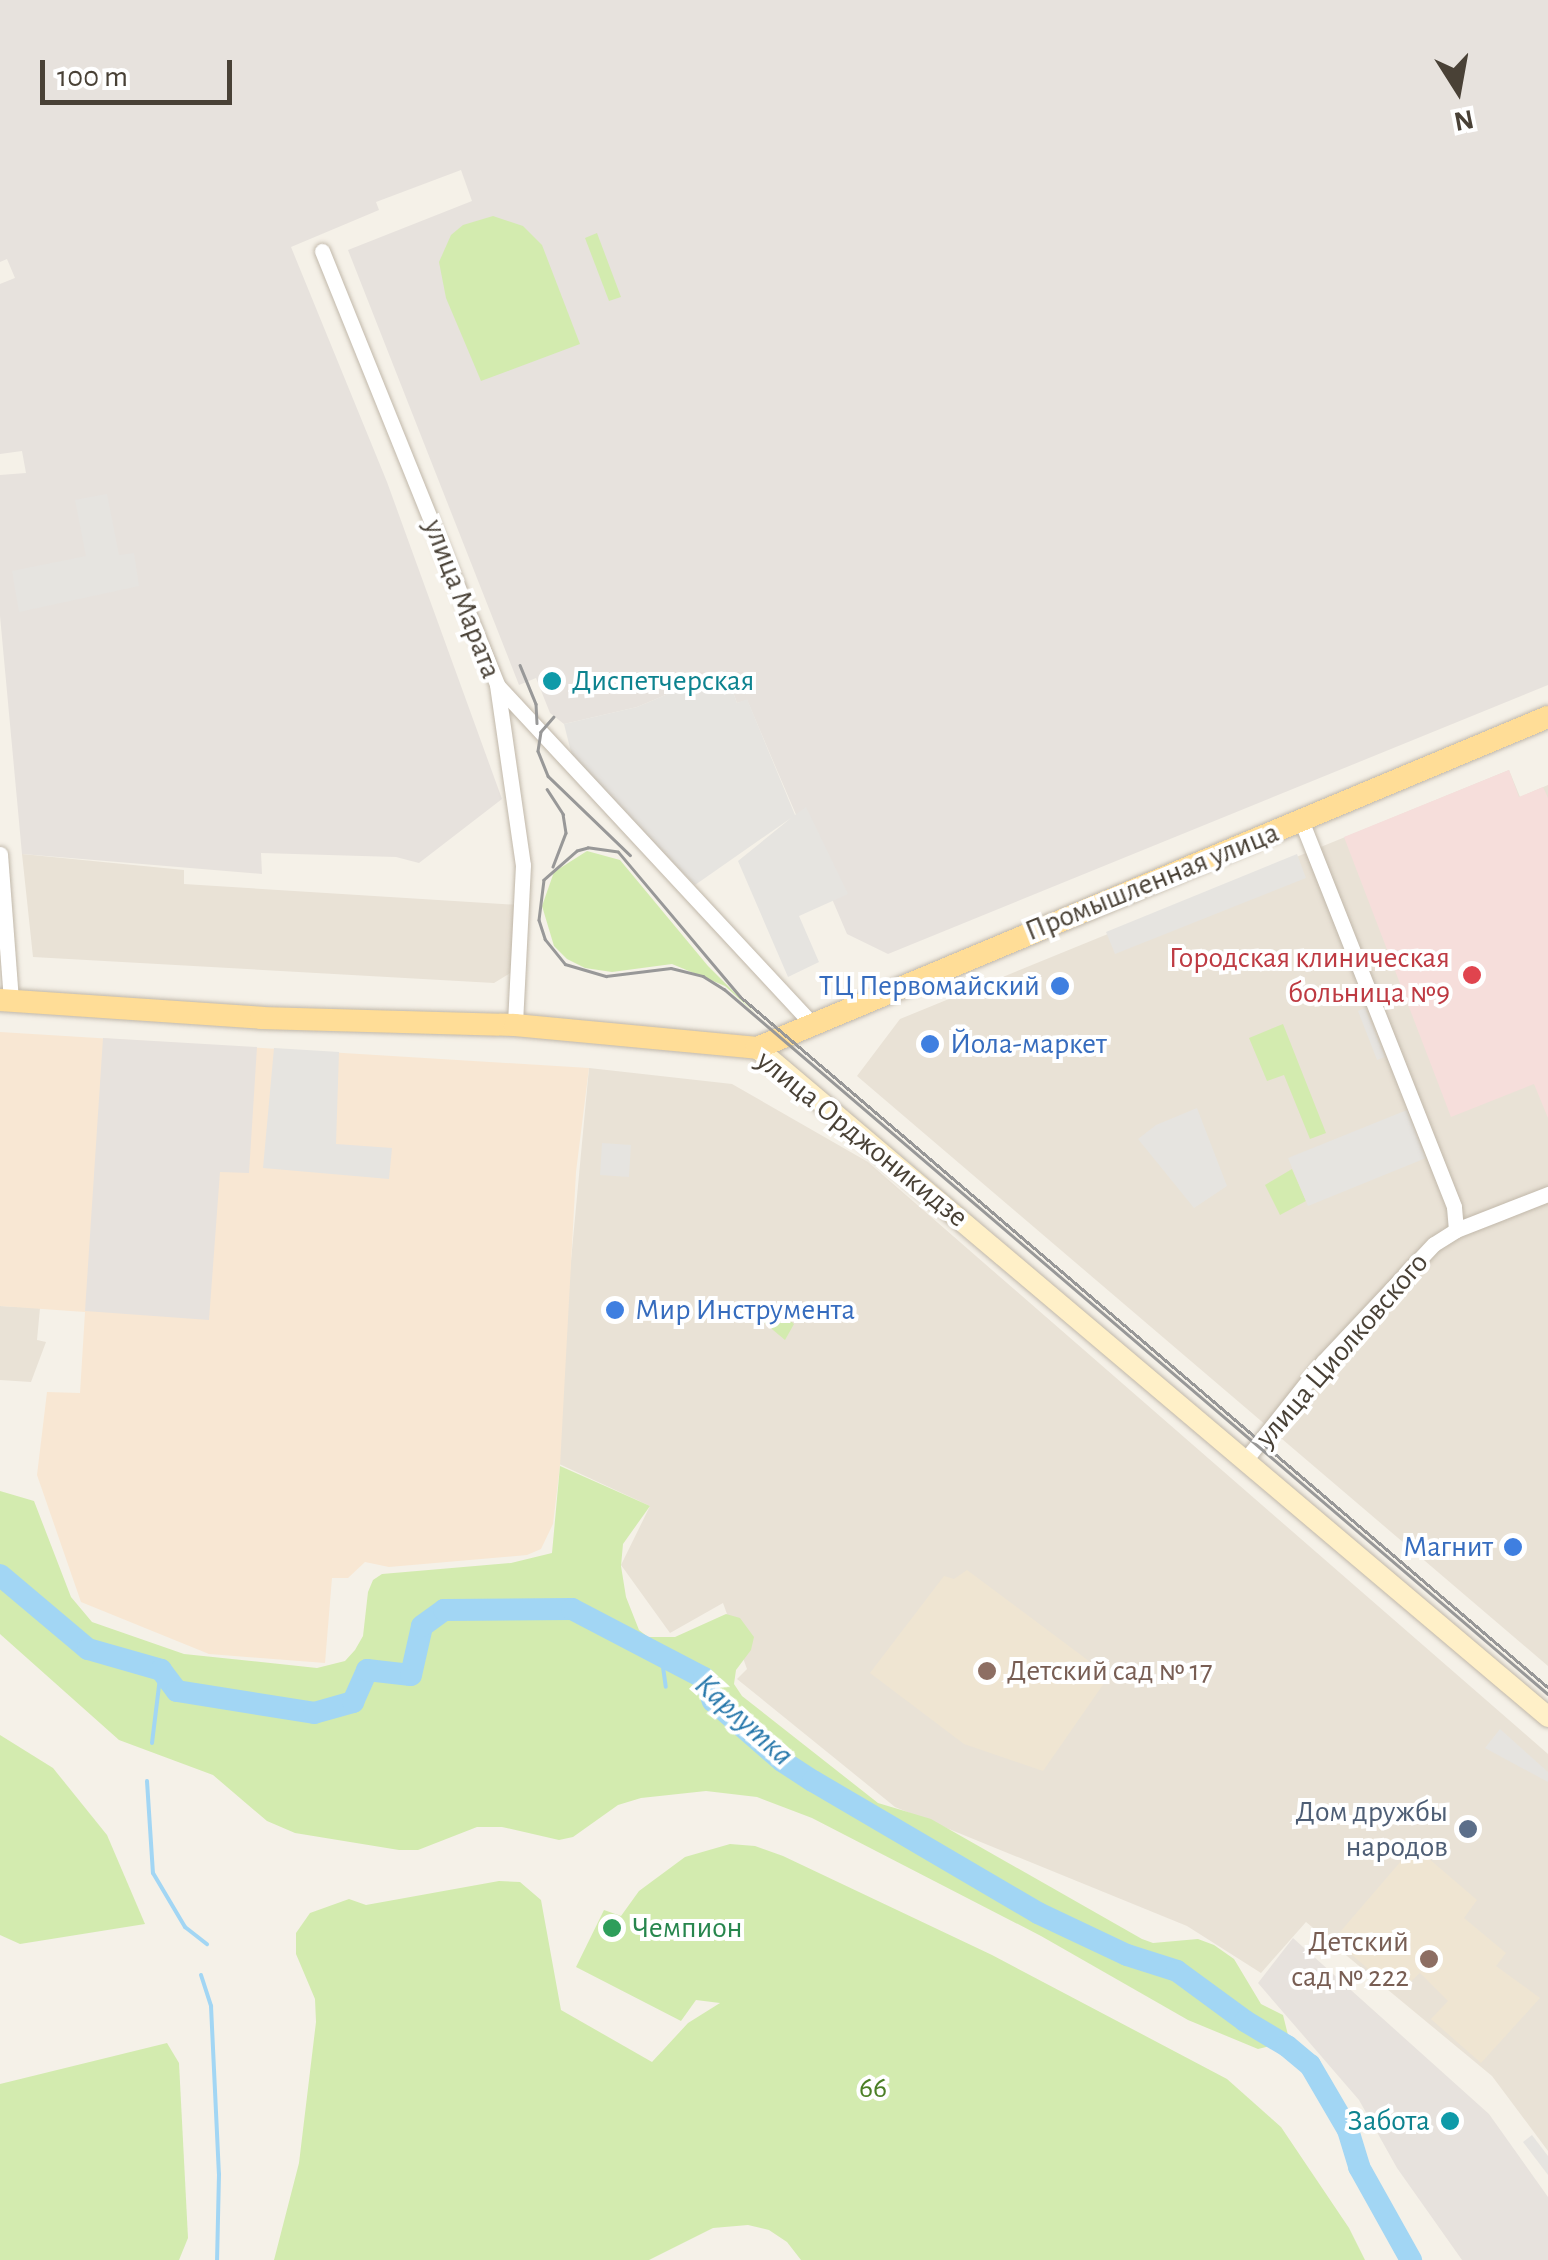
<!DOCTYPE html>
<meta charset="utf-8">
<style>
body{margin:0}
#map{position:relative;width:1548px;height:2260px;overflow:hidden;background:#f5f1e8;font-family:"Alegreya Sans",sans-serif}
div>[style]{position:absolute}
[style*='--x']{left:calc(var(--x)*1px);top:calc(var(--y)*1px);width:calc(var(--w)*1px);rotate:calc(var(--a)*1deg)}
.residential>*{inset:0;background:#e9e2d6}
.commercial>*{inset:0;background:#f8e7d3}
.industrial>*{inset:0;background:#e7e2dd}
.education>*{inset:0;background:#efe5d2}
.medical>*{inset:0;background:#f6dedb}
.green>*{inset:0;background:#d3ebaf}
.parking>*{inset:0;background:#e6e4e0}
.stream>*{height:4px;margin:-2px;padding:0 2px;transform-origin:2px;border-radius:2px;background:#a2d6f4}
.river>*{height:22px;margin:-11px;padding:0 11px;transform-origin:11px;border-radius:11px;background:#a2d6f4}
.roads{filter:drop-shadow(0 0 2px #c1b8aa) drop-shadow(0 0 2px #c1b8aa)}
.street>*{height:15px;margin:-7.5px;padding:0 7.5px;transform-origin:7.5px;border-radius:7.5px;background:#fff}
.secondary>*{height:20px;margin:-10px;padding:0 10px;transform-origin:10px;border-radius:10px;background:#fff0c8}
.primary>*{height:22px;margin:-11px;padding:0 11px;transform-origin:11px;border-radius:11px;background:#ffdd97}
.tram>*{height:2.5px;margin:-1.25px;padding:0 1.25px;transform-origin:1.25px;border-radius:1.25px;background:#989898}
.dots>*{width:28px;height:28px;translate:-50% -50%;box-sizing:border-box;border:5px solid #fff;border-radius:50%}
span{translate:-50% -50%;white-space:nowrap;text-align:center;line-height:1.15;-webkit-text-stroke:8px #fff;paint-order:stroke}
.street-label{font-size:30px;color:#494136}
.culture-label{font-size:30px;color:#0d838f}
.left{translate:0 -50%;text-align:left}
.right{translate:-100% -50%;text-align:right}
.health-label{font-size:30px;color:#be3a42}
.shop-label{font-size:30px;color:#366cbe}
.education-label{font-size:30px;color:#785e54}
.service-label{font-size:30px;color:#4e5e75}
.leisure-label{font-size:30px;color:#27864d}
.park-label{font-size:30px;color:#4b7f26}
.water-label{font-size:32px;color:#2778ab;font-style:italic}
.north{position:absolute;left:1408px;top:40px;width:100px;height:100px;-webkit-text-stroke:8px #fff;paint-order:stroke;rotate:169deg;font-size:28px;font-weight:700;line-height:40px;text-align:center;color:#494136}
.north::after{content:'';display:block;margin:auto;width:35px;height:45px;background:#494136;clip-path:polygon(50% 0,100% 100%,50% 72%,0 100%)}
.scale{position:absolute;left:40px;top:60px;width:192px;height:45px;box-sizing:border-box;border:5px solid #494136;border-top:0;padding-left:12px;font-size:30px;line-height:35px;white-space:nowrap;color:#494136;-webkit-text-stroke:8px #fff;paint-order:stroke}
</style>
<div id="map">
<div class="residential">
<i style="clip-path:polygon(1509px 770px,1520px 797px,1548px 785px,1548px 1666px,857px 1076px,900px 1019px)"></i>
<i style="clip-path:polygon(22px 854px,184px 870px,184px 884px,519px 905px,512px 972px,494px 983px,33px 957px)"></i>
<i style="clip-path:polygon(589px 1068px,732px 1084px,868px 1162px,1548px 1754px,1548px 2151px,1492px 2076px,1306px 1922px,1261px 1973px,1187px 1926px,895px 1807px,737px 1679px,747px 1669px,723px 1603px,670px 1633px,621px 1565px,650px 1506px,557px 1463px,565px 1325px)"></i>
<i style="clip-path:polygon(0 1306px,40px 1308px,37px 1340px,46px 1342px,31px 1382px,0 1380px)"></i>
</div>
<div class="commercial">
<i style="clip-path:polygon(0 1032px,589px 1068px,576px 1172px,560px 1466px,553px 1524px,541px 1549px,527px 1555px,389px 1567px,365px 1562px,348px 1578px,332px 1578px,325px 1663px,209px 1654px,81px 1602px,37px 1475px,47px 1392px,80px 1393px,85px 1312px,0 1306px)"></i>
</div>
<div class="industrial">
<i style="clip-path:polygon(0 0,1548px 0,1548px 685px,888px 954px,847px 934px,747px 700px,737px 703px,725px 670px,637px 707px,564px 724px,550px 713px,536px 678px,519px 685px,348px 250px,472px 201px,461px 170px,376px 202px,379px 210px,291px 247px,387px 482px,502px 799px,419px 863px,396px 857px,261px 853px,262px 874px,22px 854px,0 616px,0 475px,26px 473px,22px 451px,0 454px,0 284px,15px 278px,7px 259px,0 262px)"></i>
<i style="clip-path:polygon(103px 1038px,257px 1047px,249px 1173px,220px 1172px,209px 1320px,85px 1311px)"></i>
<i style="clip-path:polygon(1293px 1938px,1489px 2114px,1548px 2197px,1548px 2260px,1462px 2260px,1397px 2168px,1359px 2100px,1258px 1983px)"></i>
</div>
<div class="education">
<i style="clip-path:polygon(967px 1570px,1109px 1676px,1043px 1771px,964px 1744px,870px 1673px,944px 1576px,954px 1579px)"></i>
<i style="clip-path:polygon(1414px 1846px,1477px 1900px,1464px 1918px,1506px 1953px,1496px 1966px,1540px 1998px,1481px 2063px,1431px 2019px,1448px 2001px,1420px 1973px,1407px 1985px,1401px 1980px,1392px 1990px,1334px 1939px)"></i>
</div>
<div class="medical">
<i style="clip-path:polygon(1509px 770px,1519px 797px,1543px 787px,1548px 798px,1548px 1118px,1534px 1084px,1451px 1117px,1344px 837px)"></i>
</div>
<div class="green">
<i style="clip-path:polygon(493px 216px,523px 226px,542px 245px,580px 344px,481px 381px,446px 298px,439px 262px,451px 235px,463px 225px)"></i>
<i style="clip-path:polygon(597px 233px,621px 297px,609px 301px,585px 238px)"></i>
<i style="clip-path:polygon(587px 851px,620px 860px,708px 966px,755px 1013px,725px 986px,672px 964px,612px 972px,585px 968px,567px 959px,554px 946px,542px 906px,554px 872px)"></i>
<i style="clip-path:polygon(1283px 1024px,1326px 1133px,1310px 1139px,1284px 1075px,1267px 1081px,1249px 1038px)"></i>
<i style="clip-path:polygon(1292px 1169px,1306px 1201px,1280px 1215px,1265px 1185px)"></i>
<i style="clip-path:polygon(773px 1305px,794px 1324px,785px 1340px,761px 1320px)"></i>
<i style="clip-path:polygon(560px 1466px,650px 1506px,623px 1544px,621px 1566px,626px 1597px,639px 1630px,648px 1637px,675px 1637px,726px 1614px,740px 1618px,754px 1637px,751px 1650px,736px 1670px,734px 1684px,742px 1696px,878px 1803px,931px 1819px,1142px 1939px,1153px 1943px,1198px 1939px,1214px 1945px,1234px 1959px,1261px 2004px,1283px 2015px,1288px 2035px,1282px 2043px,1258px 2049px,1188px 2020px,1041px 1936px,812px 1818px,757px 1797px,706px 1791px,641px 1798px,618px 1805px,573px 1837px,559px 1840px,502px 1827px,477px 1827px,418px 1850px,399px 1850px,295px 1833px,267px 1821px,213px 1775px,119px 1740px,0 1634px,0 1491px,34px 1501px,71px 1597px,92px 1622px,184px 1654px,317px 1668px,345px 1661px,355px 1650px,363px 1636px,368px 1592px,373px 1580px,382px 1574px,511px 1563px,552px 1553px)"></i>
<i style="clip-path:polygon(0 1735px,53px 1768px,107px 1835px,145px 1924px,20px 1944px,0 1935px)"></i>
<i style="clip-path:polygon(730px 1844px,755px 1846px,783px 1856px,992px 1955px,1227px 2079px,1281px 2127px,1349px 2228px,1365px 2260px,801px 2260px,787px 2242px,769px 2230px,748px 2225px,713px 2228px,649px 2260px,274px 2260px,299px 2163px,316px 2022px,315px 1999px,296px 1954px,296px 1933px,310px 1913px,349px 1899px,366px 1905px,499px 1881px,520px 1882px,541px 1900px,561px 2010px,652px 2062px,688px 2023px,720px 2003px,696px 2000px,681px 2021px,576px 1967px,604px 1910px,621px 1916px,639px 1891px,685px 1857px)"></i>
<i style="clip-path:polygon(167px 2043px,179px 2063px,188px 2238px,179px 2260px,0 2260px,0 2084px)"></i>
</div>
<div class="parking">
<i style="clip-path:polygon(107px 494px,119px 555px,134px 553px,139px 586px,19px 612px,12px 571px,86px 556px,75px 500px)"></i>
<i style="clip-path:polygon(725px 670px,737px 703px,747px 699px,795px 815px,806px 807px,848px 894px,799px 916px,819px 962px,788px 977px,738px 861px,791px 818px,695px 885px,573px 760px,564px 724px,637px 707px)"></i>
<i style="clip-path:polygon(1297px 854px,1306px 878px,1115px 954px,1106px 932px)"></i>
<i style="clip-path:polygon(1365px 1008px,1385px 1057px,1377px 1060px,1358px 1011px)"></i>
<i style="clip-path:polygon(274px 1048px,339px 1052px,336px 1144px,392px 1148px,389px 1179px,263px 1168px)"></i>
<i style="clip-path:polygon(1197px 1108px,1227px 1186px,1194px 1208px,1138px 1139px,1156px 1125px)"></i>
<i style="clip-path:polygon(1407px 1110px,1426px 1158px,1308px 1206px,1288px 1158px)"></i>
<i style="clip-path:polygon(602px 1143px,631px 1145px,629px 1177px,600px 1175px)"></i>
<i style="clip-path:polygon(1500px 1729px,1548px 1772px,1548px 1782px,1485px 1748px)"></i>
<i style="clip-path:polygon(1532px 2135px,1548px 2156px,1548px 2175px,1523px 2142px)"></i>
</div>
<div class="stream">
<i style="--x:662;--y:1660;--w:27;--a:82"></i>
<i style="--x:152;--y:1743;--w:74;--a:-83"></i>
<i style="--x:147;--y:1781;--w:92;--a:86.3"></i>
<i style="--x:153;--y:1873;--w:63;--a:59.3"></i>
<i style="--x:185;--y:1927;--w:28;--a:38"></i>
<i style="--x:201;--y:1975;--w:33;--a:72"></i>
<i style="--x:211;--y:2006;--w:168;--a:87.3"></i>
<i style="--x:219;--y:2174;--w:86;--a:91.3"></i>
</div>
<div class="river">
<i style="--x:0;--y:1575;--w:115;--a:40.1"></i>
<i style="--x:88;--y:1649;--w:76;--a:16"></i>
<i style="--x:161;--y:1670;--w:26;--a:53"></i>
<i style="--x:177;--y:1691;--w:139;--a:9.1"></i>
<i style="--x:314;--y:1713;--w:41;--a:-15.8"></i>
<i style="--x:353;--y:1702;--w:35;--a:-66"></i>
<i style="--x:367;--y:1670;--w:44;--a:6.5"></i>
<i style="--x:411;--y:1675;--w:50;--a:-77.3"></i>
<i style="--x:422;--y:1626;--w:27;--a:-36"></i>
<i style="--x:444;--y:1610;--w:128;--a:-0.4"></i>
<i style="--x:572;--y:1609;--w:149;--a:27.6"></i>
<i style="--x:704;--y:1678;--w:25;--a:69"></i>
<i style="--x:713;--y:1701;--w:91;--a:41"></i>
<i style="--x:782;--y:1761;--w:37;--a:33"></i>
<i style="--x:813;--y:1781;--w:261;--a:30.4"></i>
<i style="--x:1038;--y:1913;--w:98;--a:25.3"></i>
<i style="--x:1127;--y:1955;--w:52;--a:17.7"></i>
<i style="--x:1177;--y:1971;--w:84;--a:36.3"></i>
<i style="--x:1245;--y:2021;--w:49;--a:30.8"></i>
<i style="--x:1287;--y:2046;--w:30;--a:40"></i>
<i style="--x:1310;--y:2065;--w:75;--a:59.7"></i>
<i style="--x:1348;--y:2130;--w:39;--a:73"></i>
<i style="--x:1359;--y:2167;--w:107;--a:60.8"></i>
</div>
<div class="roads">
<div class="street">
<i style="--x:322;--y:251;--w:468;--a:68"></i>
<i style="--x:497;--y:685;--w:182;--a:81.8"></i>
<i style="--x:523;--y:865;--w:160;--a:92.9"></i>
<i style="--x:498;--y:686;--w:461;--a:47.1"></i>
<i style="--x:1301;--y:820;--w:416;--a:68.4"></i>
<i style="--x:1454;--y:1207;--w:23;--a:85"></i>
<i style="--x:0;--y:854;--w:147;--a:85.7"></i>
<i style="--x:1246;--y:1459;--w:124;--a:-51.6"></i>
<i style="--x:1323;--y:1362;--w:162;--a:-46.8"></i>
<i style="--x:1434;--y:1244;--w:26;--a:-32"></i>
<i style="--x:1456;--y:1230;--w:99;--a:-21.4"></i>
</div>
<div class="secondary">
<i style="--x:757;--y:1048;--w:1036;--a:40.22"></i>
</div>
<div class="primary">
<i style="--x:0;--y:1000;--w:262;--a:3.9"></i>
<i style="--x:261;--y:1018;--w:254;--a:1.6"></i>
<i style="--x:515;--y:1025;--w:243;--a:5.4"></i>
<i style="--x:757;--y:1048;--w:857;--a:-22.71"></i>
</div>
</div>
<div class="tram">
<i style="--x:520;--y:665;--w:42;--a:67.7"></i>
<i style="--x:536;--y:704;--w:19;--a:87"></i>
<i style="--x:554;--y:717;--w:20;--a:131"></i>
<i style="--x:541;--y:732;--w:19;--a:99"></i>
<i style="--x:538;--y:751;--w:27;--a:68"></i>
<i style="--x:548;--y:776;--w:114;--a:43.9"></i>
<i style="--x:547;--y:789;--w:30;--a:57"></i>
<i style="--x:563;--y:814;--w:19;--a:81"></i>
<i style="--x:566;--y:833;--w:36;--a:111"></i>
<i style="--x:1548;--y:1688;--w:1063;--a:-139.46"></i>
<i style="--x:740;--y:997;--w:189;--a:-130.1"></i>
<i style="--x:618;--y:852;--w:30;--a:-172"></i>
<i style="--x:588;--y:848;--w:11;--a:165"></i>
<i style="--x:577;--y:851;--w:44;--a:138.7"></i>
<i style="--x:544;--y:880;--w:40;--a:97.1"></i>
<i style="--x:539;--y:920;--w:20;--a:72"></i>
<i style="--x:545;--y:939;--w:32;--a:51"></i>
<i style="--x:565;--y:964;--w:43;--a:16.3"></i>
<i style="--x:606;--y:976;--w:65;--a:-7"></i>
<i style="--x:671;--y:968;--w:33;--a:14"></i>
<i style="--x:703;--y:976;--w:25;--a:32"></i>
<i style="--x:724;--y:989;--w:1084;--a:40.55"></i>
</div>
<div class="dots">
<i style="left:552px;top:681px;background:#0f9aa8"></i>
<i style="left:1472px;top:975px;background:#e0444e"></i>
<i style="left:1060px;top:986px;background:#3f7fe0"></i>
<i style="left:930px;top:1044px;background:#3f7fe0"></i>
<i style="left:615px;top:1310px;background:#3f7fe0"></i>
<i style="left:1513px;top:1547px;background:#3f7fe0"></i>
<i style="left:987px;top:1671px;background:#8d6e63"></i>
<i style="left:1468px;top:1829px;background:#5c6f8a"></i>
<i style="left:612px;top:1928px;background:#2e9e5b"></i>
<i style="left:1429px;top:1959px;background:#8d6e63"></i>
<i style="left:1450px;top:2121px;background:#0f9aa8"></i>
</div>
<div class="street-label">
<span style="left:462px;top:599px;rotate:69deg">улица Марата</span>
<span style="left:1152px;top:882px;rotate:-22deg">Промышленная улица</span>
<span style="left:862px;top:1139px;rotate:39deg">улица Орджоникидзе</span>
<span style="left:1342px;top:1350px;rotate:-49deg">улица Циолковского</span>
</div>
<div class="culture-label">
<span class="left" style="left:572px;top:681px">Диспетчерская</span>
<span class="right" style="left:1430px;top:2121px">Забота</span>
</div>
<div class="health-label">
<span class="right" style="left:1450px;top:975px">Городская клиническая<br>больница №9</span>
</div>
<div class="shop-label">
<span class="right" style="left:1040px;top:986px">ТЦ Первомайский</span>
<span class="left" style="left:950px;top:1044px">Йола-маркет</span>
<span class="left" style="left:635px;top:1310px">Мир Инструмента</span>
<span class="right" style="left:1493px;top:1547px">Магнит</span>
</div>
<div class="education-label">
<span class="left" style="left:1007px;top:1671px">Детский сад № 17</span>
<span class="right" style="left:1409px;top:1959px">Детский<br>сад № 222</span>
</div>
<div class="service-label">
<span class="right" style="left:1448px;top:1829px">Дом дружбы<br>народов</span>
</div>
<div class="leisure-label">
<span class="left" style="left:632px;top:1928px">Чемпион</span>
</div>
<div class="park-label">
<span style="left:873px;top:2088px">66</span>
</div>
<div class="water-label">
<span style="left:744px;top:1720px;rotate:42deg">Карлутка</span>
</div>
<div class="north">N</div>
<div class="scale">100 m</div>
</div>
